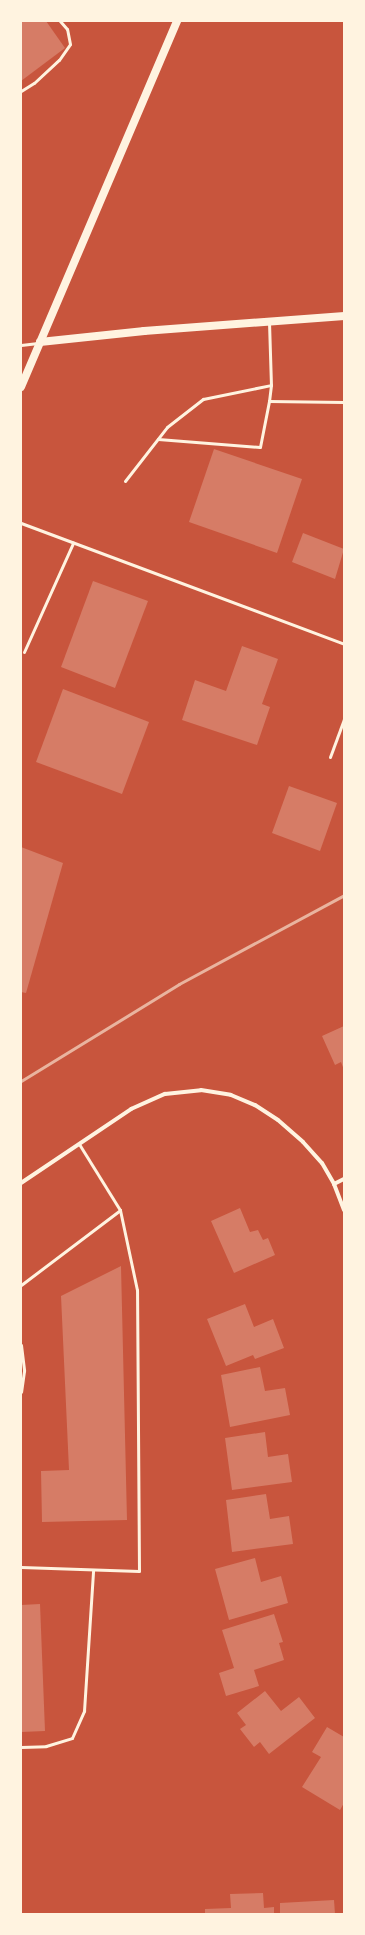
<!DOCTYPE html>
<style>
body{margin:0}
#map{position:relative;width:365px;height:1935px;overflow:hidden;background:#c8553d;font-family:Arial,sans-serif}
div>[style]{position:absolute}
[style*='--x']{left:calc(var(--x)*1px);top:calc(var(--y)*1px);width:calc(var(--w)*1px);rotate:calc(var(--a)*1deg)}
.building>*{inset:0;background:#d67c66}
.service>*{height:3px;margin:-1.5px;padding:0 1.5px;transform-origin:1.5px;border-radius:1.5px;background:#fff3e0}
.minor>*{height:4px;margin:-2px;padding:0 2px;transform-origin:2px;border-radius:2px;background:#fff3e0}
.secondary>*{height:8px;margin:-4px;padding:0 4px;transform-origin:4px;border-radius:4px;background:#fff3e0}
.rail>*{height:3px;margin:-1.5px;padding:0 1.5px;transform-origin:1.5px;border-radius:1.5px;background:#e9b49f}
span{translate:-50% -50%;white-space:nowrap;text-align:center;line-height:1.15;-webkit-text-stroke:4px #fff3e0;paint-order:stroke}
.frame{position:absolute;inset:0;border:22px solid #fff3e0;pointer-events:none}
</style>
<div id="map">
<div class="building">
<i style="clip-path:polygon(21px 21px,46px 21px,65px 48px,21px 81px)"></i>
<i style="clip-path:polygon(214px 449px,302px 479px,277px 553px,189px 522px)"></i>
<i style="clip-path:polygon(303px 533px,344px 549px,335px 579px,292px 562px)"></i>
<i style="clip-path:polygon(93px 581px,148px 601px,115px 688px,61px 667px)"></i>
<i style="clip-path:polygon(242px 646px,278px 659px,262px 704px,270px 707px,257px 745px,182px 720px,195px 680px,226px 691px)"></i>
<i style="clip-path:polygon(63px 689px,149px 722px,122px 794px,36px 762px)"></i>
<i style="clip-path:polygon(289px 786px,337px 803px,320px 851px,272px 833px)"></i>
<i style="clip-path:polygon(21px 847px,63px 863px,26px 993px,21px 992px)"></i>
<i style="clip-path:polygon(344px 1026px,344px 1070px,341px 1062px,335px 1065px,322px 1036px)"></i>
<i style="clip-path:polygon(240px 1208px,250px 1232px,258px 1230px,263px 1240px,268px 1238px,275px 1255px,234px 1273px,211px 1221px)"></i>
<i style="clip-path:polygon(121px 1266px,127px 1520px,42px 1522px,41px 1471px,69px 1470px,61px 1296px)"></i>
<i style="clip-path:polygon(245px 1304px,254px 1327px,273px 1319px,284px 1348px,255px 1359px,253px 1355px,226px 1366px,207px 1319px)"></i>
<i style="clip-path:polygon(260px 1367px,265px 1391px,285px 1388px,290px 1415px,230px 1427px,221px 1375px)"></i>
<i style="clip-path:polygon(265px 1432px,268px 1457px,288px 1454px,292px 1482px,232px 1490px,225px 1438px)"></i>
<i style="clip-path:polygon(266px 1494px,270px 1519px,289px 1516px,293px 1544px,232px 1552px,226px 1500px)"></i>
<i style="clip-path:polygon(255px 1558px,261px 1582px,281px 1576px,288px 1603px,229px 1620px,215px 1569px)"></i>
<i style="clip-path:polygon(40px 1604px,45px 1731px,21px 1732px,21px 1605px)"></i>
<i style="clip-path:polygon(274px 1614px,283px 1642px,279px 1643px,284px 1660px,254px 1670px,259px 1686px,226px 1696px,219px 1673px,234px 1668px,222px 1630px)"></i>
<i style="clip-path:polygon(265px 1691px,281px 1711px,299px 1697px,315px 1718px,269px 1754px,260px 1742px,254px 1747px,240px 1729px,246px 1725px,237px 1713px)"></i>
<i style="clip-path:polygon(327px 1727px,344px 1737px,344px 1803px,340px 1810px,302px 1787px,321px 1757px,312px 1752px)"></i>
<i style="clip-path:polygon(263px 1893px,264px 1908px,274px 1907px,274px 1914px,205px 1914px,205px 1909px,231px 1908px,230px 1894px)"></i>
<i style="clip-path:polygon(334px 1900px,335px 1914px,280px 1914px,280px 1903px)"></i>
</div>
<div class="service">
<i style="--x:21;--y:91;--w:15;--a:-32"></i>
<i style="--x:34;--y:83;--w:34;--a:-43"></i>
<i style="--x:59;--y:60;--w:19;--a:-55"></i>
<i style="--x:70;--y:44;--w:15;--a:-101"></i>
<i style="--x:67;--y:29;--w:11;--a:-131"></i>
<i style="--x:269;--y:322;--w:63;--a:88.2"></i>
<i style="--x:271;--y:385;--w:16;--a:97"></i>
<i style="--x:269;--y:401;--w:75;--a:0.8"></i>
<i style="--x:21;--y:345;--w:17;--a:-7"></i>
<i style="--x:158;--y:439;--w:102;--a:4.5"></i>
<i style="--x:260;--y:447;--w:47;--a:-78.9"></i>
<i style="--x:125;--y:481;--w:68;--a:-52.1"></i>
<i style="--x:167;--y:427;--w:46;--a:-37.9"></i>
<i style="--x:203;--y:399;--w:69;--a:-11.6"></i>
<i style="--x:21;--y:523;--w:345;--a:20.5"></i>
<i style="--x:24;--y:652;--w:120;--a:-65.8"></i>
<i style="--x:330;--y:757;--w:40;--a:-69.8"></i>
<i style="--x:21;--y:1285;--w:124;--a:-37.1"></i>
<i style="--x:120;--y:1210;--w:78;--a:-121.8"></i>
<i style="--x:21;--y:1345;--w:26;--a:83"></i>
<i style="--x:24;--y:1371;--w:21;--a:98"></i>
<i style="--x:21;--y:1567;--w:118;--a:1.9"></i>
<i style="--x:139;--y:1571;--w:281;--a:-90.4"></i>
<i style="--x:137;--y:1290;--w:82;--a:-102"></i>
<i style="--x:21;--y:1747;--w:25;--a:-2"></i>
<i style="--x:46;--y:1746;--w:27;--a:-17"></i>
<i style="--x:72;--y:1738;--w:30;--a:-66"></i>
<i style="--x:84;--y:1711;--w:141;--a:-86.3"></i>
</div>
<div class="minor">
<i style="--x:21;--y:1183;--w:133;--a:-33.9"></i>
<i style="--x:131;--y:1109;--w:37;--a:-24"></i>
<i style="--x:165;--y:1094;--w:36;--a:-6"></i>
<i style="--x:201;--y:1090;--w:30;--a:9"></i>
<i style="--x:231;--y:1095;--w:26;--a:23"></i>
<i style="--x:255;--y:1105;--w:27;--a:33"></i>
<i style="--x:278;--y:1120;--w:33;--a:41"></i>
<i style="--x:303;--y:1142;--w:28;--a:48"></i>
<i style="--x:322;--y:1163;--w:24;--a:60"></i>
<i style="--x:334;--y:1184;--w:28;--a:69"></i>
<i style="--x:334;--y:1184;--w:11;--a:-27"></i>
</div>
<div class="secondary">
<i style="--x:40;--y:342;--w:105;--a:-6"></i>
<i style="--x:144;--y:331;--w:201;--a:-4.3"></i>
<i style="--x:21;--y:387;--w:398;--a:-66.9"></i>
</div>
<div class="rail">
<i style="--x:21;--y:1081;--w:185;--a:-31.5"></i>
<i style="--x:179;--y:984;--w:187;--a:-28.3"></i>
</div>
<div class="frame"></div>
</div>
